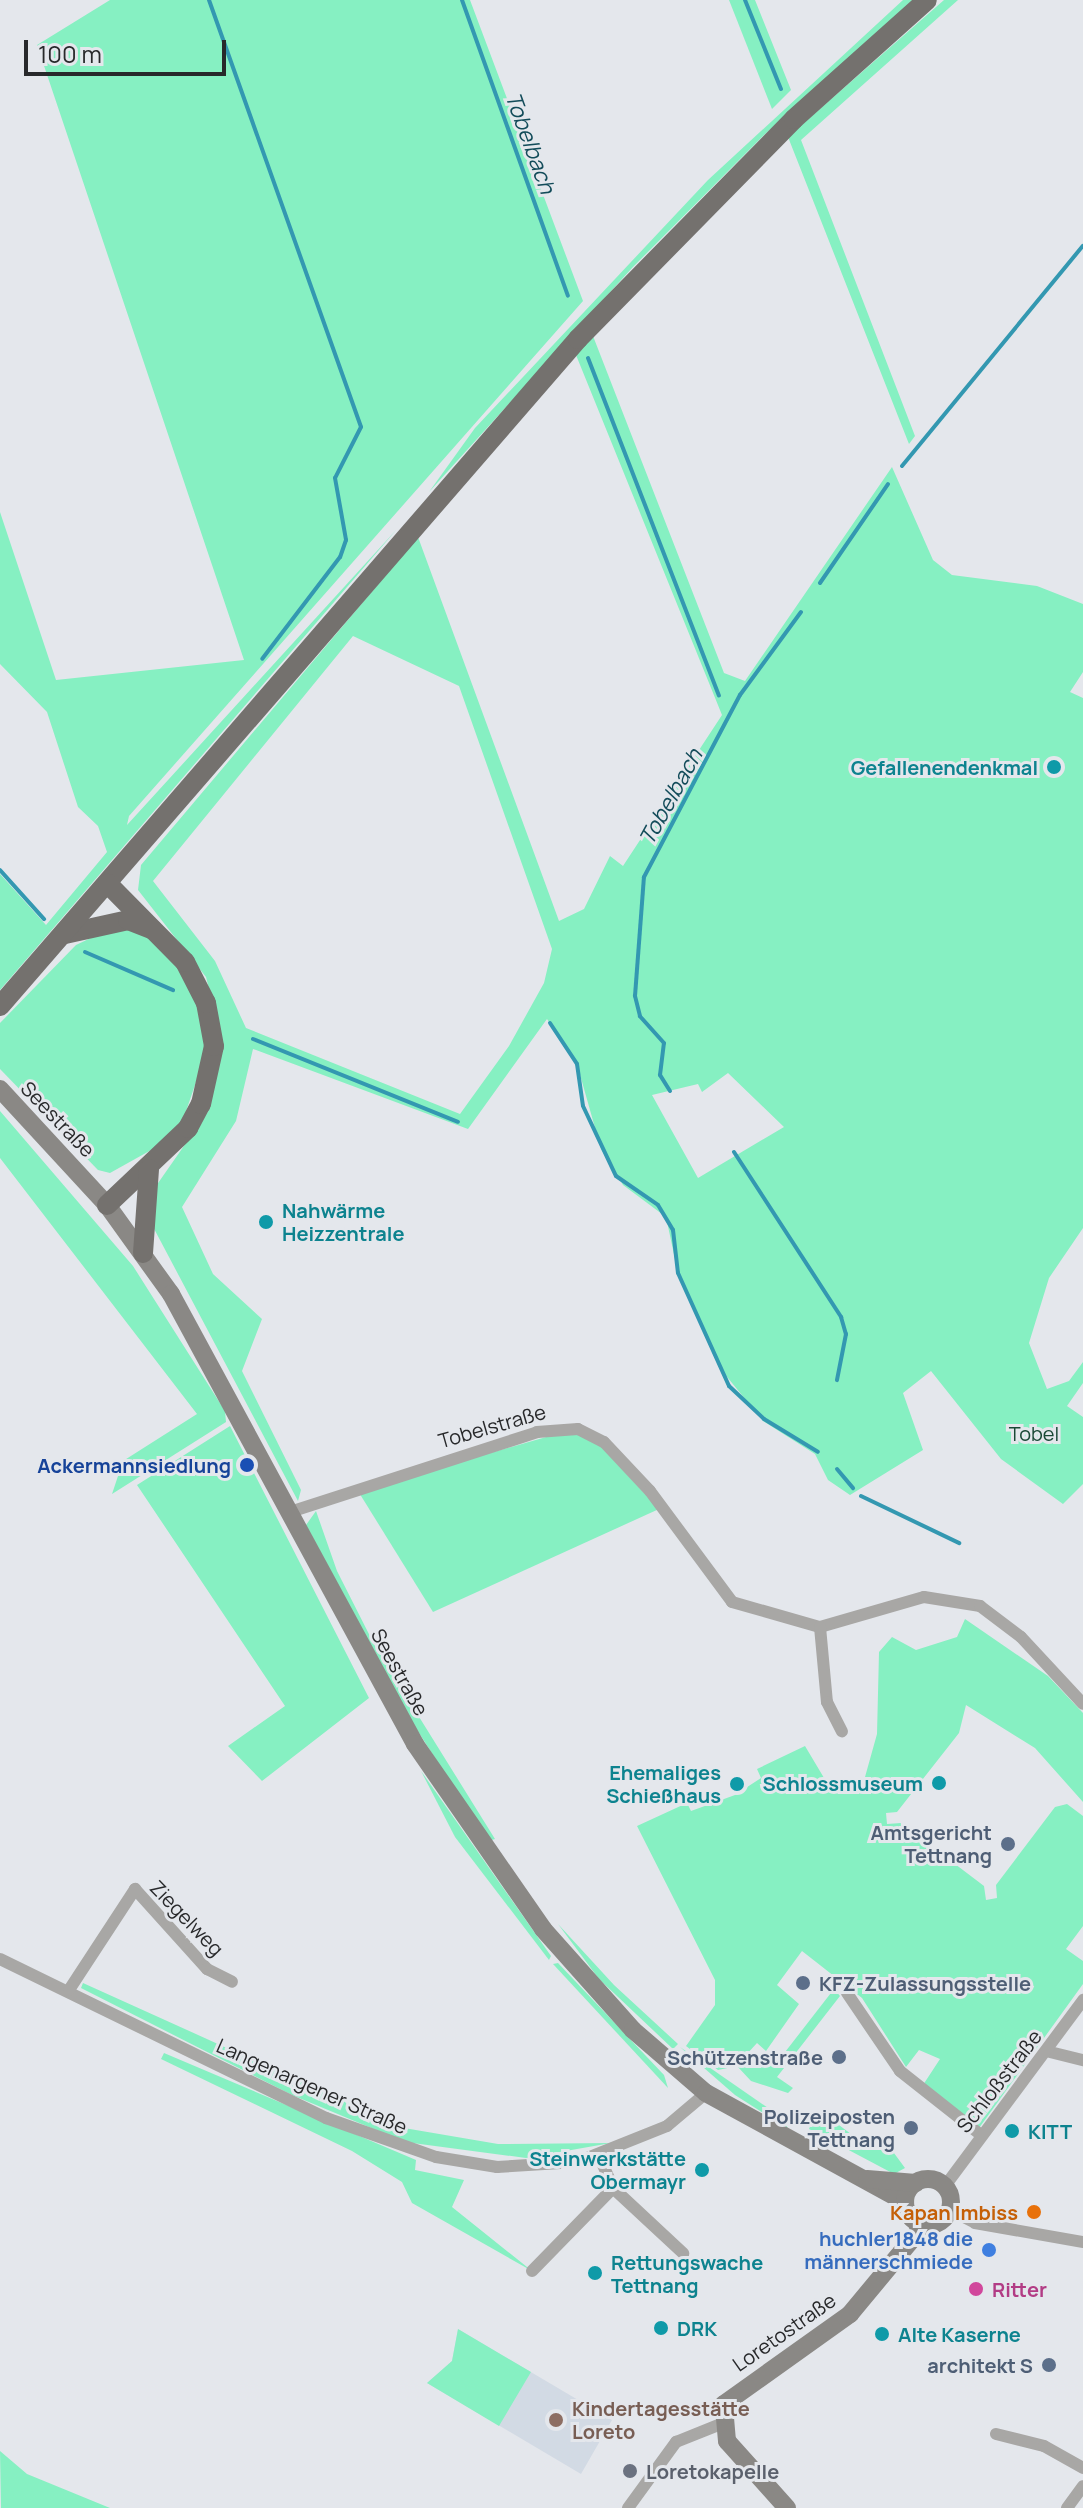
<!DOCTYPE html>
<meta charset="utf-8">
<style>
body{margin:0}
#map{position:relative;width:1083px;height:2508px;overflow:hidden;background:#e4e7ec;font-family:Manrope,sans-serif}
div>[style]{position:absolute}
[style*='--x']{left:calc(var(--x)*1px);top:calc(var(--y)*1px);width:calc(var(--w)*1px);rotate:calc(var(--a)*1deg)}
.built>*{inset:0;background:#d2dae4}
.green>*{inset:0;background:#86f0c2}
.stream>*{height:4px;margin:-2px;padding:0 2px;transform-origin:2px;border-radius:2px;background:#3398b1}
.street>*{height:12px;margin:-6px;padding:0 6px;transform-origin:6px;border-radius:6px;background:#a8a7a5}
.secondary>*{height:18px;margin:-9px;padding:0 9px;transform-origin:9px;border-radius:9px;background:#8a8885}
.secondary>.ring{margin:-9px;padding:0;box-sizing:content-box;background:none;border:18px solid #8a8885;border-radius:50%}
.primary>*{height:20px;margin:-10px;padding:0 10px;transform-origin:10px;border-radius:10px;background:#74716e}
.dots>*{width:22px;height:22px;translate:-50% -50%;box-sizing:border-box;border:4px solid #e4e7ec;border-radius:50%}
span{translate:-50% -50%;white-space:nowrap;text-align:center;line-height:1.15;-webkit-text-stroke:6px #e4e7ec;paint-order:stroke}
.culture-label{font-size:20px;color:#0d838f;font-weight:700}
.right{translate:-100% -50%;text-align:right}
.left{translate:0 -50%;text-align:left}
.street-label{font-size:20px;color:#28292b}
.park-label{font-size:20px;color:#194835}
.transit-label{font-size:20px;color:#164399;font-weight:700}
.service-label{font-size:20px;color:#4e5e75;font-weight:700}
.food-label{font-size:20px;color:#c56008;font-weight:700}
.shop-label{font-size:20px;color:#366cbe;font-weight:700}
.hotel-label{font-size:20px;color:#b23c85;font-weight:700}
.education-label{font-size:20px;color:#785e54;font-weight:700}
.worship-label{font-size:20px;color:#5b616d;font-weight:700}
.water-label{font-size:22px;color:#134c5a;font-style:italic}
.scale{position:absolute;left:24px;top:40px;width:202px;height:36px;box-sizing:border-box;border:4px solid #28292b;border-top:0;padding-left:10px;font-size:24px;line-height:28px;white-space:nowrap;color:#28292b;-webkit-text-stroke:6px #e4e7ec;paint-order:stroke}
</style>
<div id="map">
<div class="built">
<i style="clip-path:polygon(458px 2329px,612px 2420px,581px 2474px,427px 2383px,452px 2361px)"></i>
</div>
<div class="green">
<i style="clip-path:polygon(110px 0,470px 0,583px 301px,129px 816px,127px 825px,397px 529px,0 990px,0 874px,46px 925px,107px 852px,98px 826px,78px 807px,47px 712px,0 664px,0 512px,56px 680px,244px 660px,37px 45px)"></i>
<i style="clip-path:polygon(729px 0,755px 0,791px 90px,772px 109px)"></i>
<i style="clip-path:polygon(903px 0,914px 0,764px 135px,632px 268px,429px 492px,475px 428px,708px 180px)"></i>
<i style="clip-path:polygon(944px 0,958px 0,801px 140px,915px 436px,909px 444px,788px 137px)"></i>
<i style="clip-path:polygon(evenodd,593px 336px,724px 673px,745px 681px,892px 467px,933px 560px,952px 575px,1037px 586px,1083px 604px,1083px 672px,1070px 692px,1083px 698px,1083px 1228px,1049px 1278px,1029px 1343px,1047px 1389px,1069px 1381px,1083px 1362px,1083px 1383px,1067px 1406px,1083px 1417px,1083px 1484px,1063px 1504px,1001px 1459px,931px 1371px,903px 1393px,923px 1450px,850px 1495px,828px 1480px,815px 1454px,763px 1421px,719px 1367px,678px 1273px,666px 1217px,623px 1185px,601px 1149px,577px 1064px,547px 1019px,468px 1129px,253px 1049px,236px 1121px,182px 1207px,213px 1274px,262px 1319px,242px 1371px,301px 1490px,298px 1501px,151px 1223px,156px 1186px,209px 1110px,223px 1044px,206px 977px,138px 890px,141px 865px,418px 537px,559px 921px,584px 909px,610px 856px,623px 866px,722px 715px,576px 355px,593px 336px,353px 636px,459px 686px,552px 949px,544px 983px,509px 1046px,460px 1114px,246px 1028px,215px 961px,153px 881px,353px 636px,593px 336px,728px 1073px,784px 1127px,698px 1178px,652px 1095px,698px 1084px,702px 1092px,728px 1073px)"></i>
<i style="clip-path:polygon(116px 926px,143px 933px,171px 955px,199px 1007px,206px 1053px,183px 1120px,153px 1149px,110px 1173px,98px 1170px,0 1069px,0 1023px,76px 945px)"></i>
<i style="clip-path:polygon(0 1111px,133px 1266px,225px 1411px,226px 1422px,112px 1494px,123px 1461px,197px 1414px,0 1158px)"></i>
<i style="clip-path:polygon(230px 1426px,369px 1698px,262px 1781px,228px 1746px,285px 1706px,137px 1485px)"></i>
<i style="clip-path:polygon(567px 1431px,597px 1442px,659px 1509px,433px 1612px,358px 1491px)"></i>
<i style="clip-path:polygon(316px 1511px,337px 1571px,375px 1646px,495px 1839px,488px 1841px,412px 1722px,306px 1525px)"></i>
<i style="clip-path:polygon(965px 1619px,1048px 1676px,1083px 1713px,1083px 1802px,1035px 1748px,966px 1705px,959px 1733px,897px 1812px,886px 1813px,887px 1824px,901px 1823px,984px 1886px,986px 1900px,997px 1898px,996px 1885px,1055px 1807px,1067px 1804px,1083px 1816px,1083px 1926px,1066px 1949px,1083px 1961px,1083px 1984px,979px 2128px,923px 2085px,940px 2059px,919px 2050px,906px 2067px,862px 1998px,802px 1951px,777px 1985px,799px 2004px,766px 2051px,757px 2043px,746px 2055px,765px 2062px,782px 2056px,834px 1989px,840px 1996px,777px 2077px,793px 2088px,788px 2093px,751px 2081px,737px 2066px,718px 2070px,686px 2046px,715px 2005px,715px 1980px,637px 1826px,687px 1803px,691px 1811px,735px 1795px,761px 1778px,757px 1769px,805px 1746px,833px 1793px,865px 1777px,877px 1734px,879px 1652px,892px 1637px,916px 1650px,957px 1637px)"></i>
<i style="clip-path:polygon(421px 1771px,551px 1956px,549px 1960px,455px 1837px)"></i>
<i style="clip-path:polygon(558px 1924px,614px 1985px,678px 2044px,673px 2049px,599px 1979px)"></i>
<i style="clip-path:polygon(558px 1963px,664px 2075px,668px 2088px,553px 1964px)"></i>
<i style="clip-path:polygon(83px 1983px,404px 2128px,498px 2144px,611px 2143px,526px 2158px,405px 2142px,292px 2095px,81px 1988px)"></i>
<i style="clip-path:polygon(680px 2047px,784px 2119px,788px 2129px,735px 2095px)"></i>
<i style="clip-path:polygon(164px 2053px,416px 2160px,415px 2170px,464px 2180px,452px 2207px,532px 2271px,412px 2203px,402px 2182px,352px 2151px,161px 2059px)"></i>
<i style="clip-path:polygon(824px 2114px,870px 2148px,891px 2149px,905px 2168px,894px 2174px,809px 2129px,815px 2115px)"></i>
<i style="clip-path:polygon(458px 2329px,531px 2372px,499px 2426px,427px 2383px,452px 2361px)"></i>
<i style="clip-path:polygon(0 2451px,27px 2474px,110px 2508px,1px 2508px)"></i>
</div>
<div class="stream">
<i style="--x:209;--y:0;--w:453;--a:70.4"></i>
<i style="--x:361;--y:427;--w:57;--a:117"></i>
<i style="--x:335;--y:478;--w:63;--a:79.9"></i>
<i style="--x:346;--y:540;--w:18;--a:109"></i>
<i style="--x:340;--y:557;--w:128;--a:127.4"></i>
<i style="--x:462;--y:0;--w:314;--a:70.3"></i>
<i style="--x:745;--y:0;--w:96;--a:68"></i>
<i style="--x:588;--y:358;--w:362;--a:68.8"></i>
<i style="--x:902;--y:466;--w:285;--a:-50.6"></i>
<i style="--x:820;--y:583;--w:120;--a:-55.5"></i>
<i style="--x:0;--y:870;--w:66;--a:48.1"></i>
<i style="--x:85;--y:952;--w:96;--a:23.4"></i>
<i style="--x:550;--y:1023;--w:49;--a:56.6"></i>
<i style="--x:577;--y:1064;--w:42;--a:81.9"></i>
<i style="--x:583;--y:1106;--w:77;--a:64.8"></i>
<i style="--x:616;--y:1176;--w:51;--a:34.6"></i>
<i style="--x:658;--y:1205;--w:29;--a:59"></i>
<i style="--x:673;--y:1230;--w:43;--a:83.4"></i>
<i style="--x:678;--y:1273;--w:124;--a:65.7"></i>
<i style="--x:729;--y:1386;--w:48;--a:43.3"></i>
<i style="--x:764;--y:1419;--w:63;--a:31.4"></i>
<i style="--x:253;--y:1039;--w:221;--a:22"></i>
<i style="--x:670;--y:1091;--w:19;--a:-122"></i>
<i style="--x:660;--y:1075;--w:32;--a:-83"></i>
<i style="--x:664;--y:1043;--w:36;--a:-132"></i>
<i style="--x:640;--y:1016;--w:21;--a:-104"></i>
<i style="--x:635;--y:996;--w:119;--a:-85.7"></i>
<i style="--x:644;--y:877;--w:206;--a:-62.2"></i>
<i style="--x:740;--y:695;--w:103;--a:-53.7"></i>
<i style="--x:734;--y:1152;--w:197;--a:57"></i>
<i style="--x:841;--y:1317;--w:18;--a:74"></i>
<i style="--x:846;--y:1334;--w:47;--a:101.1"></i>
<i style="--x:837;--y:1469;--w:25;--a:50"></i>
<i style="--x:861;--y:1496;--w:109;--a:25.6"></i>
</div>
<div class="street">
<i style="--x:290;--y:1512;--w:260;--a:-17.9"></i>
<i style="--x:537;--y:1432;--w:41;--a:-4.2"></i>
<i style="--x:578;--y:1429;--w:29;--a:27"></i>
<i style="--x:604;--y:1442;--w:67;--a:46.8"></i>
<i style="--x:650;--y:1491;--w:138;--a:53.5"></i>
<i style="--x:732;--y:1602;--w:91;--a:15.9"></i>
<i style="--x:820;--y:1627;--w:108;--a:-16.1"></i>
<i style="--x:924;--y:1597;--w:57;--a:9.1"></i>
<i style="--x:980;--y:1606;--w:51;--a:37.1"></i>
<i style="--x:1021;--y:1637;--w:91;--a:47.2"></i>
<i style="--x:820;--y:1627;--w:75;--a:84.7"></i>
<i style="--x:827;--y:1702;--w:33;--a:63"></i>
<i style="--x:0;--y:1959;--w:363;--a:26"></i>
<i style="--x:326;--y:2118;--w:117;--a:19.5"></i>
<i style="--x:436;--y:2157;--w:62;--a:9.3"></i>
<i style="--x:497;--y:2167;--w:80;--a:-3.6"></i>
<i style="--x:577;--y:2162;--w:97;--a:-21.8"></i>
<i style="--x:667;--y:2126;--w:51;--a:-40.2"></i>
<i style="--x:69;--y:1990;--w:121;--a:-56.8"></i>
<i style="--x:135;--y:1889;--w:108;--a:48"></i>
<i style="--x:207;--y:1969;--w:28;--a:27"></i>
<i style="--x:847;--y:1993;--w:94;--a:55.8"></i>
<i style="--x:900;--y:2071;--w:103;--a:38.3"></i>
<i style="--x:1050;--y:2052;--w:34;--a:14"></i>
<i style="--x:599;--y:2156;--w:35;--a:66"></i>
<i style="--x:613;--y:2188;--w:96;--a:42.9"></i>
<i style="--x:945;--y:2186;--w:232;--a:-53.4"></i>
<i style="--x:950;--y:2210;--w:28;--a:27"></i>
<i style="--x:975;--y:2223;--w:110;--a:10"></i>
<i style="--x:532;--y:2271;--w:116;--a:-45.7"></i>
<i style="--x:996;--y:2434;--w:49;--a:14"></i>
<i style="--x:1044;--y:2446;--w:45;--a:29.4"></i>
<i style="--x:628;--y:2508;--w:82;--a:-54"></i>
<i style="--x:676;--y:2442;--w:48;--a:-21.8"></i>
<i style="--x:1067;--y:2508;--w:27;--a:-54"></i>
</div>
<div class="secondary">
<i style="--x:0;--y:1089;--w:158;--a:47.3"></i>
<i style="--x:107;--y:1205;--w:110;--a:54.3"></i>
<i style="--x:171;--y:1294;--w:512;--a:61.53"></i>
<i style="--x:415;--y:1744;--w:225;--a:55.3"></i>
<i style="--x:543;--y:1929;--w:135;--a:48.3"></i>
<i style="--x:633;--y:2030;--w:96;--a:40.8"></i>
<i style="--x:706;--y:2093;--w:227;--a:28.7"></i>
<i class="ring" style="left:905px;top:2179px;width:28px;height:28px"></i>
<i style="--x:867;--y:2179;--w:49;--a:4.7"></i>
<i style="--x:787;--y:2508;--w:90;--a:-131.8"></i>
<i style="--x:727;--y:2441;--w:37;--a:-95"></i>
<i style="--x:724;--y:2404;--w:155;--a:-35.5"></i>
<i style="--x:850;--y:2314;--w:116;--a:-50.3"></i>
</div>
<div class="primary">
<i style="--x:65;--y:934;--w:65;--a:-12.5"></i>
<i style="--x:128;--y:920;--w:26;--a:21"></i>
<i style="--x:0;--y:1006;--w:883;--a:-49.09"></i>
<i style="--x:578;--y:339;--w:308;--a:-45.5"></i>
<i style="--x:794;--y:119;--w:178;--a:-41.8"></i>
<i style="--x:107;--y:1205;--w:112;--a:-43.5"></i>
<i style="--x:188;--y:1128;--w:27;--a:-62"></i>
<i style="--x:201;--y:1104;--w:59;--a:-77.4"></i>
<i style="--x:214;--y:1046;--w:44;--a:-100.5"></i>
<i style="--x:206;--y:1003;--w:46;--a:-117.1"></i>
<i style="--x:185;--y:962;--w:110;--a:-134.6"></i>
<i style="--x:143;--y:1253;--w:84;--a:-85.9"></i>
</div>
<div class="dots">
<i style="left:1054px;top:767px;background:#0f9aa8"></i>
<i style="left:266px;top:1222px;background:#0f9aa8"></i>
<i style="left:247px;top:1465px;background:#1a4fb4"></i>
<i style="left:939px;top:1783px;background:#0f9aa8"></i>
<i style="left:737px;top:1784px;background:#0f9aa8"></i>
<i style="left:1008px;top:1844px;background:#5c6f8a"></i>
<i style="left:803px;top:1983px;background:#5c6f8a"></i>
<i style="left:839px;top:2057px;background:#5c6f8a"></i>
<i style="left:911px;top:2128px;background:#5c6f8a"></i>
<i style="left:1012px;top:2131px;background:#0f9aa8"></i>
<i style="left:702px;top:2170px;background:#0f9aa8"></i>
<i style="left:1034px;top:2212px;background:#e8710a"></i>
<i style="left:989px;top:2250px;background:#3f7fe0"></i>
<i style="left:595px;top:2273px;background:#0f9aa8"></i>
<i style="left:976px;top:2289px;background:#d1479c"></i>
<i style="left:661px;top:2328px;background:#0f9aa8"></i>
<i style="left:882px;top:2334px;background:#0f9aa8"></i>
<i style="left:1049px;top:2365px;background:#5c6f8a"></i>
<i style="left:556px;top:2420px;background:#8d6e63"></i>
<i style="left:630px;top:2471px;background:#6b7280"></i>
</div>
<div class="culture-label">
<span class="right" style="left:1038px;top:767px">Gefallenendenkmal</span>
<span class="left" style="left:282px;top:1222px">Nahwärme<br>Heizzentrale</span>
<span class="right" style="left:721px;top:1784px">Ehemaliges<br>Schießhaus</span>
<span class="right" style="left:923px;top:1783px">Schlossmuseum</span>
<span class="left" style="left:1028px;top:2131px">KITT</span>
<span class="right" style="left:686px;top:2170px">Steinwerkstätte<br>Obermayr</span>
<span class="left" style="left:611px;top:2274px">Rettungswache<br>Tettnang</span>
<span class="left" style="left:677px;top:2328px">DRK</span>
<span class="left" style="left:898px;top:2334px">Alte Kaserne</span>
</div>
<div class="street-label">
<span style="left:58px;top:1119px;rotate:46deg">Seestraße</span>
<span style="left:492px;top:1426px;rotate:-16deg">Tobelstraße</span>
<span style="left:400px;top:1672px;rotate:61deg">Seestraße</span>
<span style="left:187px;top:1918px;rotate:46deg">Ziegelweg</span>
<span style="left:999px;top:2081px;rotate:-52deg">Schloßstraße</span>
<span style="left:312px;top:2086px;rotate:24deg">Langenargener Straße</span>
<span style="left:784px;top:2332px;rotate:-35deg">Loretostraße</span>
</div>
<div class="park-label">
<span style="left:1034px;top:1433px">Tobel</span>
</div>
<div class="transit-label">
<span class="right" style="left:231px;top:1465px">Ackermannsiedlung</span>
</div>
<div class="service-label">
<span class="right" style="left:992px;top:1844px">Amtsgericht<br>Tettnang</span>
<span class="left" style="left:819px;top:1983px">KFZ-Zulassungsstelle</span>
<span class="right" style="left:823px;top:2057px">Schützenstraße</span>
<span class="right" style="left:895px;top:2128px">Polizeiposten<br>Tettnang</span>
<span class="right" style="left:1033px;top:2365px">architekt S</span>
</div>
<div class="food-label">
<span class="right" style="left:1018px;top:2212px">Kapan Imbiss</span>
</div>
<div class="shop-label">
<span class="right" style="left:973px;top:2250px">huchler1848 die<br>männerschmiede</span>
</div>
<div class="hotel-label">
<span class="left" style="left:992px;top:2289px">Ritter</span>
</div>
<div class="education-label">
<span class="left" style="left:572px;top:2420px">Kindertagesstätte<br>Loreto</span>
</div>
<div class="worship-label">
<span class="left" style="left:646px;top:2471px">Loretokapelle</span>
</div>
<div class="water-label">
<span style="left:530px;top:143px;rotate:70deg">Tobelbach</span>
<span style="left:671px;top:797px;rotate:-61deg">Tobelbach</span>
</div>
<div class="scale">100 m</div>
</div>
